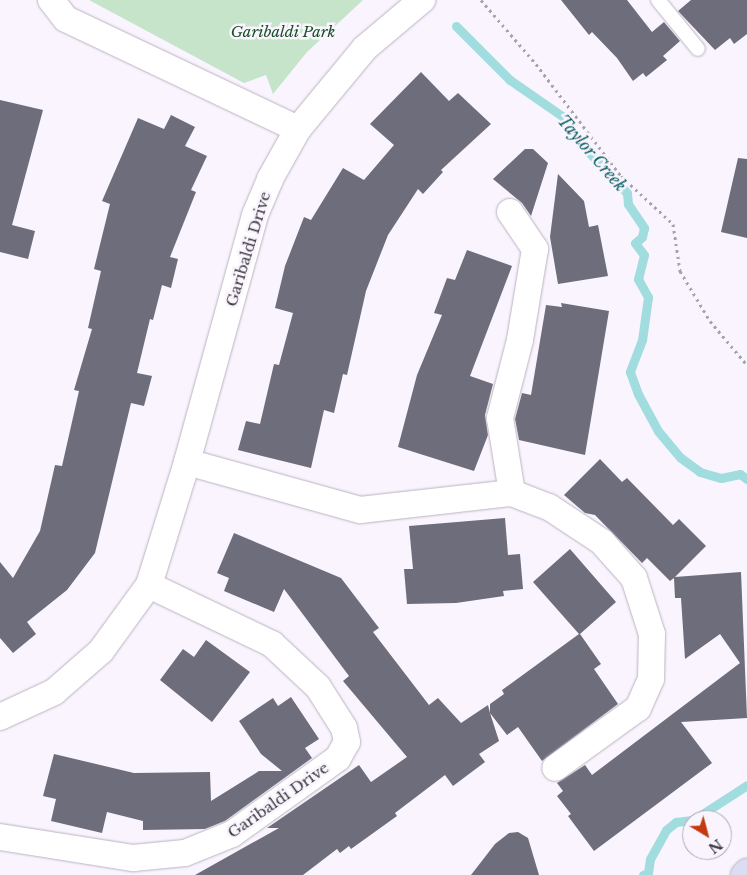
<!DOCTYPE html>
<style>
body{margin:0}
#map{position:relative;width:747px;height:875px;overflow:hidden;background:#f9f4fd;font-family:"Libre Baskerville",serif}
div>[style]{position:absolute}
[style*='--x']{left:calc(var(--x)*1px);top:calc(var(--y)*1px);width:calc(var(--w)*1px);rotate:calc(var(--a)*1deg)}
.green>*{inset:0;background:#c5e4c9}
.stream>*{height:9px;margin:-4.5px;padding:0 4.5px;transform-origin:4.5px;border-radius:4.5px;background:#a1dcde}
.building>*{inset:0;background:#6e6d7b}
.path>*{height:3px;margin-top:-1.5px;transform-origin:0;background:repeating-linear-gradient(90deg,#a7a3ab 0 2.5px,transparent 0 6.5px)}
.roads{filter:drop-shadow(0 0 1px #bbb3c2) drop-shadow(0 0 1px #bbb3c2)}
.lane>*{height:14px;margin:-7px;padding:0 7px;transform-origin:7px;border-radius:7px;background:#fff}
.street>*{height:26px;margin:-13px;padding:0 13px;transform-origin:13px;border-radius:13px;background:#fff}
.secondary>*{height:28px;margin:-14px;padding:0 14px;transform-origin:14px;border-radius:14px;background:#dbddf0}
span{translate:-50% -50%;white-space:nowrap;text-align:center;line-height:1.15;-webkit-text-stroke:5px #f9f4fd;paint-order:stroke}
.park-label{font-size:15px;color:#174f25;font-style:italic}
.street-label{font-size:15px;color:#3c393f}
.water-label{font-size:16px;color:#075d5f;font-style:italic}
.north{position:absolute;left:682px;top:810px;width:50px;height:50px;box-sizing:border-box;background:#f9f4fd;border:1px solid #ada9b1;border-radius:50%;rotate:143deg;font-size:14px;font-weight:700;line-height:20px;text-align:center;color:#3c393f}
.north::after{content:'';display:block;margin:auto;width:18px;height:22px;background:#c43b12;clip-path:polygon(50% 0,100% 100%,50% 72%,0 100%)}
</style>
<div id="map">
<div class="green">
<i style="clip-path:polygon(89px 0,363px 0,307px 52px,273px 94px,266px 75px,244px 83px)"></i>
</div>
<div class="stream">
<i style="--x:456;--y:26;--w:76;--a:45"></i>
<i style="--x:510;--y:80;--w:63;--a:34.7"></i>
<i style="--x:562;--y:116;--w:34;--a:56"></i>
<i style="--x:581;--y:144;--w:67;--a:46.8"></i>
<i style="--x:627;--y:193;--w:11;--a:85"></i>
<i style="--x:628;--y:204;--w:29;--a:56"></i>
<i style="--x:644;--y:228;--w:9;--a:103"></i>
<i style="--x:642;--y:237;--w:9;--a:139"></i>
<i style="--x:635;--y:243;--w:15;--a:53"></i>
<i style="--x:644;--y:255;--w:25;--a:104"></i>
<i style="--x:638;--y:279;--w:21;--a:61"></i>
<i style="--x:648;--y:297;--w:43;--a:97.9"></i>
<i style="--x:642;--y:340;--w:34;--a:111"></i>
<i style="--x:630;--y:372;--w:23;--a:70"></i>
<i style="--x:638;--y:394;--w:42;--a:61.6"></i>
<i style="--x:658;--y:431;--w:35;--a:50"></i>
<i style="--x:681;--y:458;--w:24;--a:36"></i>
<i style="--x:700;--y:472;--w:22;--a:16"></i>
<i style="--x:721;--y:478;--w:19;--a:-12"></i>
<i style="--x:740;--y:474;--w:9;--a:36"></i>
<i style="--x:693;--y:820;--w:64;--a:-32.9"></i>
<i style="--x:643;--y:875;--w:5;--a:-22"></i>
<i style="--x:648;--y:873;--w:14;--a:-82"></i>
<i style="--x:650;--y:859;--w:33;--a:-61"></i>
<i style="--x:666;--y:830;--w:13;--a:-39"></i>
<i style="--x:676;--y:822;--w:16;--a:-7"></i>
</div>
<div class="building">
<i style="clip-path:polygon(561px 0,627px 0,652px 32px,664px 22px,680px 41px,663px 56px,667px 60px,646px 77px,643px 73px,633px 81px,617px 58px,592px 32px,589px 35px)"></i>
<i style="clip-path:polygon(691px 0,747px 0,747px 34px,734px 44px,730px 38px,715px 50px,678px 11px)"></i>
<i style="clip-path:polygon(421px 72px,449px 101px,458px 93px,491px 124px,441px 170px,443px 172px,423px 194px,418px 189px,388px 235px,366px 291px,347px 375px,343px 374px,334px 413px,324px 410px,311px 468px,238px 450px,246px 421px,260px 424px,274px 364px,279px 365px,293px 313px,275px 308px,285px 266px,304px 217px,311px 220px,343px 168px,364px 180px,394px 145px,370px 124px)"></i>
<i style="clip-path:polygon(0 100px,43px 110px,12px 225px,35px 231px,28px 259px,0 252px)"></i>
<i style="clip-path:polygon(171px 115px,195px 127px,185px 146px,207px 156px,191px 190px,196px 192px,170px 257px,178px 259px,171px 288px,162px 285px,153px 320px,150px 319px,137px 373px,152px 376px,144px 406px,131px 403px,95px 553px,67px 590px,27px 622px,36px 634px,13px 653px,0 638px,0 562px,13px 578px,40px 531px,55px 465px,62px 466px,79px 391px,74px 390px,92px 329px,88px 328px,101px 271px,94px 269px,110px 204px,102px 201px,138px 118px,164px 129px)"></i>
<i style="clip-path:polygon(525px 149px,533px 149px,548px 163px,531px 216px,522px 203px,493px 179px)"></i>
<i style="clip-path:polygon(738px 158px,747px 159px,747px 238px,721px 232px)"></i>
<i style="clip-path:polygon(558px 174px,584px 201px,589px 227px,598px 225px,608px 276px,558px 284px,550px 237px)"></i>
<i style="clip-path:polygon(467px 250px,512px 266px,470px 376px,493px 384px,485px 415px,488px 435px,474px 471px,398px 447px,417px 375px,442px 315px,434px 313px,447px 278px,455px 280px)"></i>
<i style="clip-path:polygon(561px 303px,609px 311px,585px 455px,519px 440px,515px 419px,522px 393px,531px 395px,546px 305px,562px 307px)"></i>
<i style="clip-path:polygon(600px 459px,622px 482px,627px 478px,673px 525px,679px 519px,706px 546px,675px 577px,741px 572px,747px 718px,681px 722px,712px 763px,594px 851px,568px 816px,571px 814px,557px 796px,563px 791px,557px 783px,585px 765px,592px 775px,740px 663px,720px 634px,685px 659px,681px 598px,675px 598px,674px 578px,670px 581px,647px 558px,642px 563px,595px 515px,585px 513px,564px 495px)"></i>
<i style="clip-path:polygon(505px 518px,508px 555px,520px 554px,523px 589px,503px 591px,504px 596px,456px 603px,407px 604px,404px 569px,413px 569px,409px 526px)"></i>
<i style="clip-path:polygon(234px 533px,341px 578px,379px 628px,373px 632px,429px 705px,438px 698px,461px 723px,488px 705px,490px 713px,490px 704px,504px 694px,502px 690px,579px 634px,533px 582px,570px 549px,616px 602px,580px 634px,601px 664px,594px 669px,618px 704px,542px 761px,518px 727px,507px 735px,490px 713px,499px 741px,479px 754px,485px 762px,453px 786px,445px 775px,395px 813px,397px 816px,351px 849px,349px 846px,340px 853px,337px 849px,303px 875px,195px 875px,279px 828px,267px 828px,359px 765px,371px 782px,407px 757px,343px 681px,349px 676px,284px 589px,274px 612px,224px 591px,229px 578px,217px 573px)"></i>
<i style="clip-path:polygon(206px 640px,250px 672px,212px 722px,160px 680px,183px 649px,194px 657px)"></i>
<i style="clip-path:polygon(291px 697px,319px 739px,305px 748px,312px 758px,225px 821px,205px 829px,143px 830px,143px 821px,107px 812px,102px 833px,51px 821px,56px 799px,43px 796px,54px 754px,134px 773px,210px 772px,211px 801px,259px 771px,282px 771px,261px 754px,239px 721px,273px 698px,278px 706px)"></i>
<i style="clip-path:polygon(518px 832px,528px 838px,539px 875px,471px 875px,495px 844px,509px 833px)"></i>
</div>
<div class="path">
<i style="--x:481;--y:0;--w:84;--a:49.3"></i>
<i style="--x:536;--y:64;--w:141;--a:52.8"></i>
<i style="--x:621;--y:176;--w:71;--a:42.7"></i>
<i style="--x:673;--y:224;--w:48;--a:81.5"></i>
<i style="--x:680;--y:271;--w:58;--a:59"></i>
<i style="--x:710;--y:321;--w:57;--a:49.9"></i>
</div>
<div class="roads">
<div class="lane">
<i style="--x:658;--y:0;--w:63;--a:50.8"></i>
</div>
<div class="street">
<i style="--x:51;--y:0;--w:24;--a:52"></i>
<i style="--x:66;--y:19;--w:257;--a:25.4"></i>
<i style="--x:510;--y:212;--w:45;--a:56"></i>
<i style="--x:535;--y:249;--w:92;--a:99.4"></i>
<i style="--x:520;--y:340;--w:81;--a:104.4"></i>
<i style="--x:500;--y:418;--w:76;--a:80.9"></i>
<i style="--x:187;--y:462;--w:180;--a:15.5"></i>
<i style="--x:360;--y:510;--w:153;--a:-6.4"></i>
<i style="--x:512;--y:493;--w:40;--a:21"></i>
<i style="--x:549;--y:507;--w:64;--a:33.4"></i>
<i style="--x:602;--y:542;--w:48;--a:48.4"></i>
<i style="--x:634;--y:578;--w:59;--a:72.2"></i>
<i style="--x:652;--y:634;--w:45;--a:91.3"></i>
<i style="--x:651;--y:679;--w:32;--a:114"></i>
<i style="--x:638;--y:708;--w:102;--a:144.1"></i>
<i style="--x:0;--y:717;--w:60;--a:-24.8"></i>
<i style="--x:54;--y:692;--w:62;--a:-41.1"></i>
<i style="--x:101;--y:651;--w:82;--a:-54"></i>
<i style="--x:149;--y:585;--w:129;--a:-72.8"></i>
<i style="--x:187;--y:462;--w:256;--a:-74.6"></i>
<i style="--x:255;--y:215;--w:39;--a:-67"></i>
<i style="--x:270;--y:179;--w:57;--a:-60.8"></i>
<i style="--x:298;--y:129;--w:105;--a:-50.4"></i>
<i style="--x:365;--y:48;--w:75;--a:-40.1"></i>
<i style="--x:0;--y:837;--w:135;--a:9"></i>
<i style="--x:133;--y:858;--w:52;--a:-5.5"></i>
<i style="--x:185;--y:853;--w:51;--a:-22"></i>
<i style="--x:232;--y:834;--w:130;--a:-35.6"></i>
<i style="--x:338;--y:758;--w:18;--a:-61"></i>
<i style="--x:347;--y:742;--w:14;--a:-102"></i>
<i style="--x:344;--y:728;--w:49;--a:-122.4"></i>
<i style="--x:318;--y:687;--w:63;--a:-136.9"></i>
<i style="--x:272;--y:644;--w:136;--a:-154.4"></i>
</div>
<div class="secondary">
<i style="--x:745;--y:875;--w:3;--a:-45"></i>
</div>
</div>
<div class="park-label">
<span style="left:283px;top:32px">Garibaldi Park</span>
</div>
<div class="street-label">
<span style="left:248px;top:249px;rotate:-73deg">Garibaldi Drive</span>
<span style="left:278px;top:800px;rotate:-35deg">Garibaldi Drive</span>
</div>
<div class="water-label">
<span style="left:592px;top:153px;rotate:49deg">Taylor Creek</span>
</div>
<div class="north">N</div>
</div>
